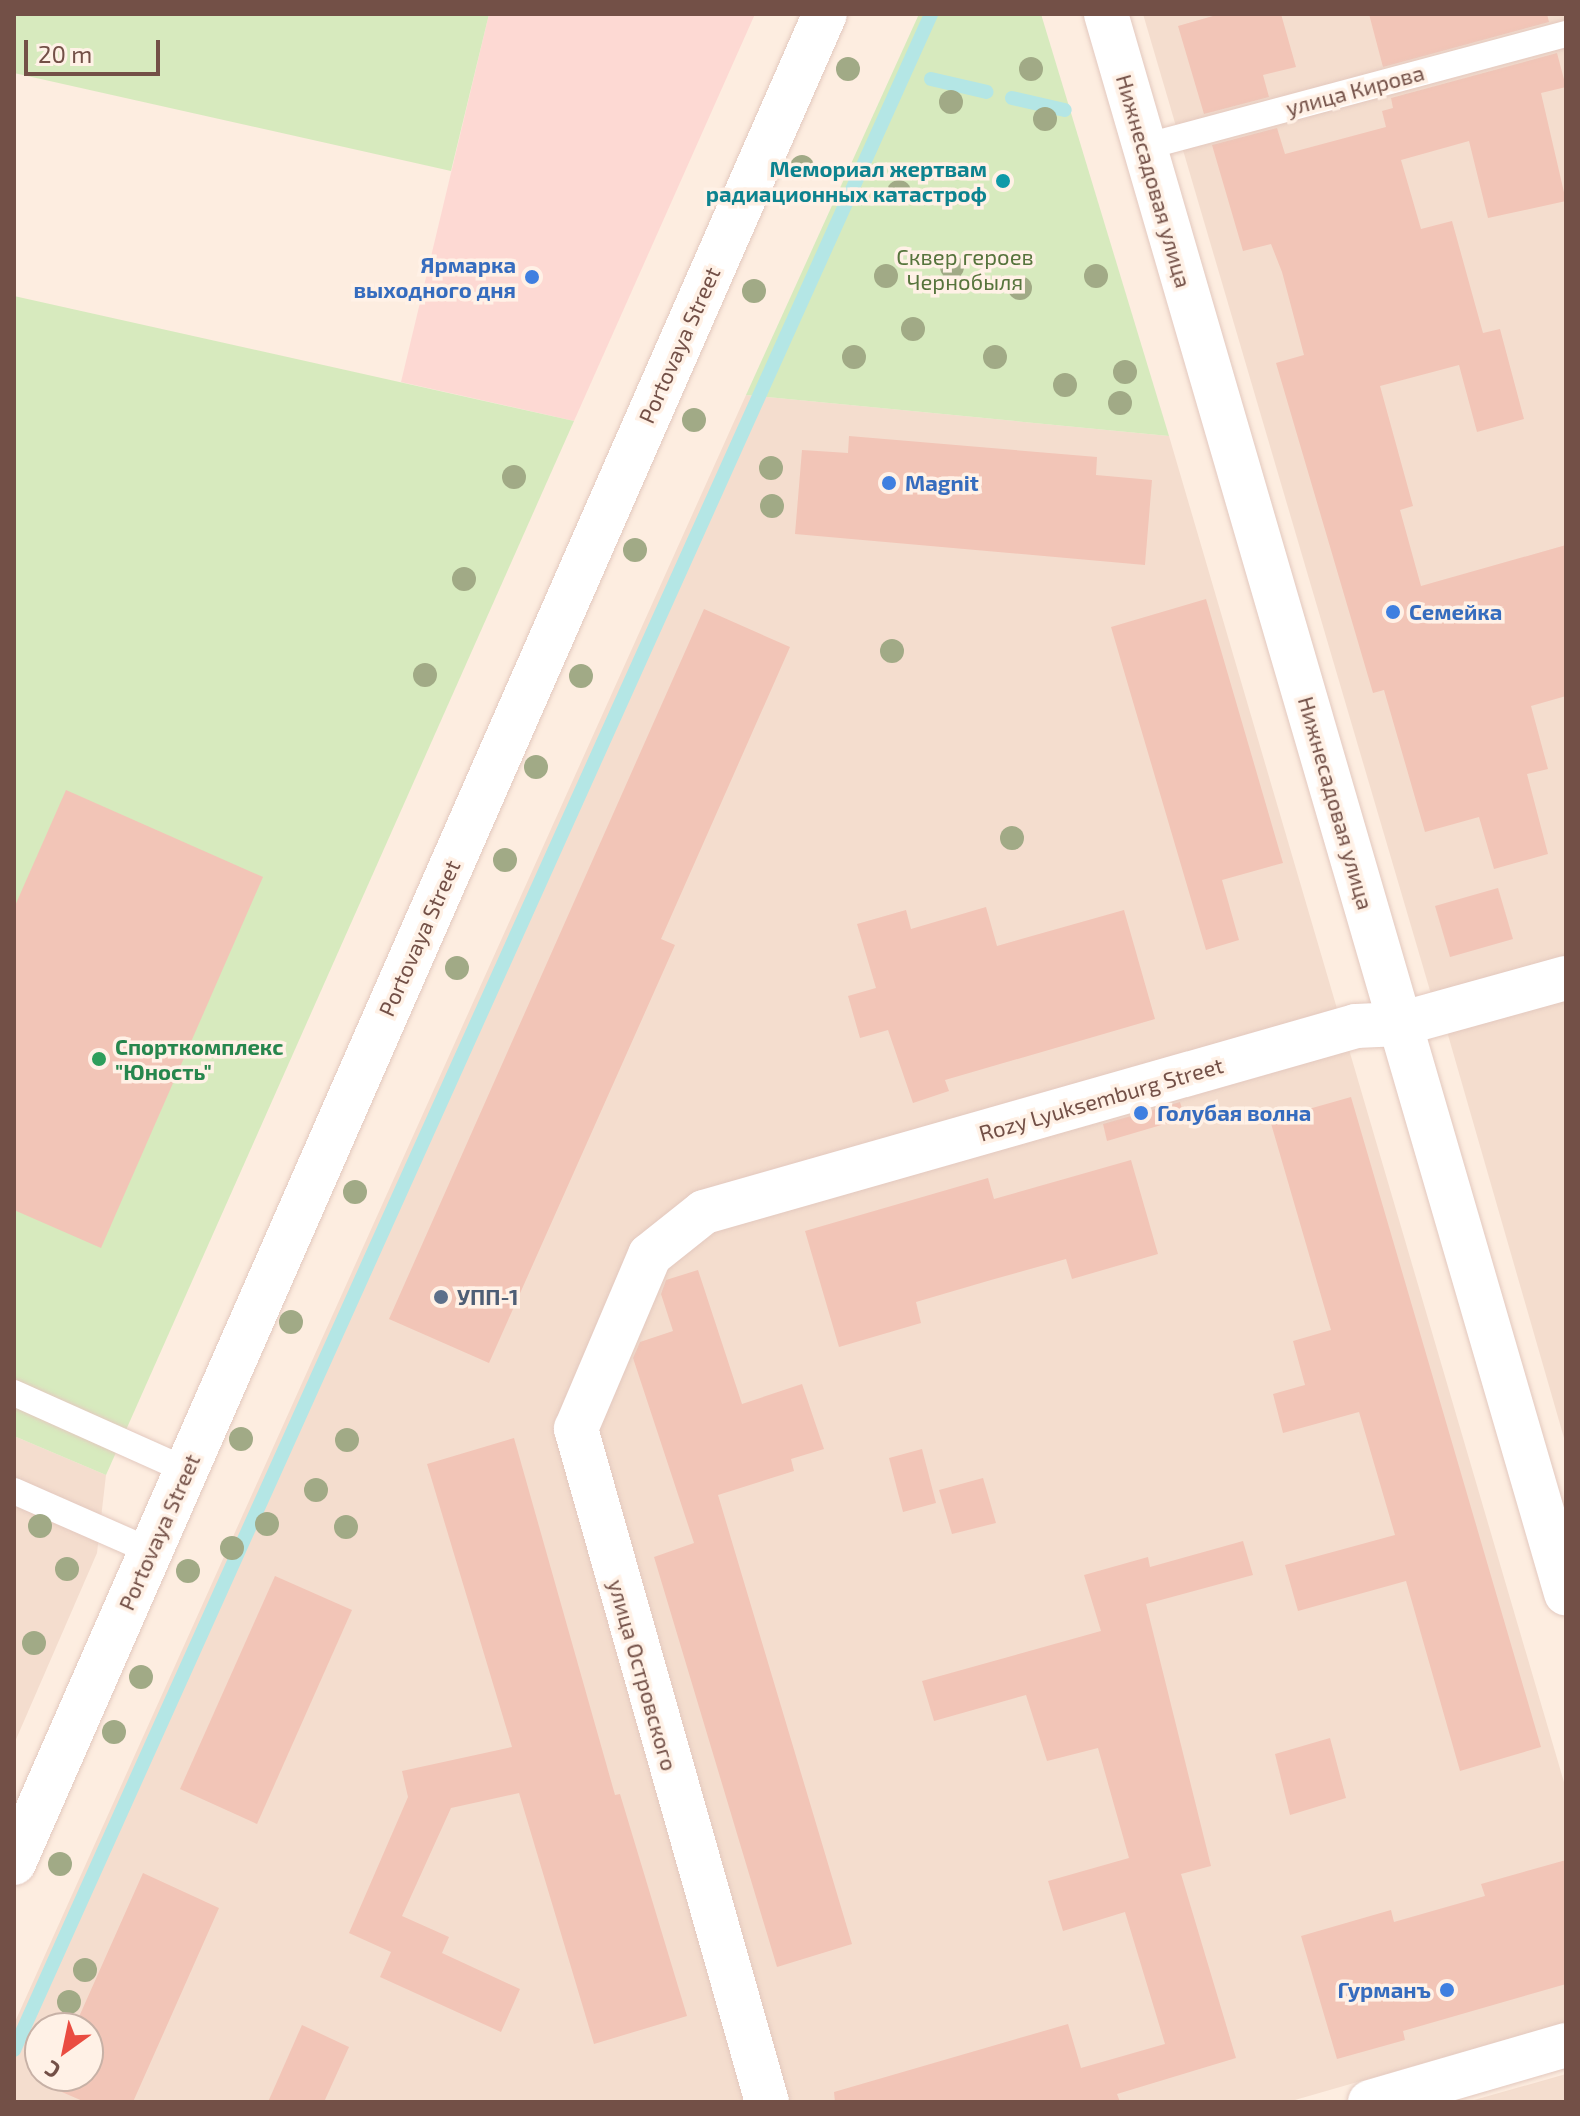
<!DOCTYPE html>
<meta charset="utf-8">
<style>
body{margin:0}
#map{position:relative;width:1580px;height:2116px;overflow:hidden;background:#fdede0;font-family:"Exo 2",sans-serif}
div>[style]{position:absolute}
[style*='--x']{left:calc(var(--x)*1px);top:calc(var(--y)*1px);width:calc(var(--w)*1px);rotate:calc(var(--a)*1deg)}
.residential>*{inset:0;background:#f4ddce}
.commercial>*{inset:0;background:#fdd9d3}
.green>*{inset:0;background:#d7eabe}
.stream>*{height:14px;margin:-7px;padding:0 7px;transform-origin:7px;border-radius:7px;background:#b4e6e5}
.building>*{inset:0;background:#f2c5b7}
.roads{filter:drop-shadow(0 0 2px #e3c9bf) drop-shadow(0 0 2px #e3c9bf)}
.service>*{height:26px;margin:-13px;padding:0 13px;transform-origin:13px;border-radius:13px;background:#fff}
.minor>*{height:44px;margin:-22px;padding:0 22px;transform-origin:22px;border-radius:22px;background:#fff}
.tertiary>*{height:44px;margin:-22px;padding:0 22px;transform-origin:22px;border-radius:22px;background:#fff}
.trees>*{width:24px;height:24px;margin:-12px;border-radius:50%;background:#a1aa86}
.dots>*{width:22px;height:22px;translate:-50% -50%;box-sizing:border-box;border:4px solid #fff1e6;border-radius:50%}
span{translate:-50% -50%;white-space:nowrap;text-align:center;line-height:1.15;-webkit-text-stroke:7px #fff1e6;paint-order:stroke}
.street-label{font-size:22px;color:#735047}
.culture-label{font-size:22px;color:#0d838f;font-weight:700}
.right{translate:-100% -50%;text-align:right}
.park-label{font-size:22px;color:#56743c}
.shop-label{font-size:22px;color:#366cbe;font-weight:700}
.left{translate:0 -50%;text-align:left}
.leisure-label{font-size:22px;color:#27864d;font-weight:700}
.service-label{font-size:22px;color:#4e5e75;font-weight:700}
.frame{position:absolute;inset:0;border:16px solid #735047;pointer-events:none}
.north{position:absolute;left:24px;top:2012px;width:80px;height:80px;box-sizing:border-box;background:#fff1e6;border:2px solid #c7b1a6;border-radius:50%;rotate:213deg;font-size:22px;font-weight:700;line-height:32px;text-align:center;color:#735047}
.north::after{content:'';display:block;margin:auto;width:28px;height:36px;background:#ea4c41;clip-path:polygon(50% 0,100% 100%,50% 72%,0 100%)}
.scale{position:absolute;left:24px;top:40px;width:136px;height:36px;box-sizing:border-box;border:4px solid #735047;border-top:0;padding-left:10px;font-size:24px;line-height:28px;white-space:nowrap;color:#735047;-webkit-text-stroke:6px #fff1e6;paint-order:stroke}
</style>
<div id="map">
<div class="residential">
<i style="clip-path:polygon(1143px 14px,1566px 14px,1566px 958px,1431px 994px)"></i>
<i style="clip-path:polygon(evenodd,746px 395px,1169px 436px,1566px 1789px,1566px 2022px,1288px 2102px,14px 2102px,14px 2024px,746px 395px,40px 2028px,88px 2028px,88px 2076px,40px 2076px,40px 2028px)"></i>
<i style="clip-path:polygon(1566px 995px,1566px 1445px,1446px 1028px)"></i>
<i style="clip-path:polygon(14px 1436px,106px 1475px,97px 1553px,14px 1744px)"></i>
<i style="clip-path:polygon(1566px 2074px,1566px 2102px,1467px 2102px)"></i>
</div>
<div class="commercial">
<i style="clip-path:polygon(489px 14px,755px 14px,574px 421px,401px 382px)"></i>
</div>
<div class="green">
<i style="clip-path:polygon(14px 14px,489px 14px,451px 171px,14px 73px)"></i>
<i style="clip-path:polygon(919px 14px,1041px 14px,1169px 436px,746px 395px)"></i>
<i style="clip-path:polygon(14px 296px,574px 421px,106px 1475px,14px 1436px)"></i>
</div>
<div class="stream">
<i style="--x:931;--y:79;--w:57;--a:13.1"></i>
<i style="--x:1012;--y:98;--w:54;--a:12.8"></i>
<i style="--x:14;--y:2050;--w:2233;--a:-65.75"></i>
</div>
<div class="building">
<i style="clip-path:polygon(1220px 14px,1281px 14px,1296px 67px,1263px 75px,1269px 97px,1204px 114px,1178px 26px)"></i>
<i style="clip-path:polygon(1369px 14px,1547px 14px,1549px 22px,1383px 67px)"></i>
<i style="clip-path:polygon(1557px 53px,1566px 87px,1541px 93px,1566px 201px,1488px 218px,1469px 141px,1401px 160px,1421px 229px,1452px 221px,1483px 333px,1500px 329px,1524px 419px,1477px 432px,1459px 365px,1380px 386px,1413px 506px,1400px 510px,1421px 586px,1566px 545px,1566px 696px,1531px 706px,1548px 769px,1527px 774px,1548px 854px,1494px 869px,1479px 817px,1425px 832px,1384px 690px,1373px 693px,1276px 363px,1304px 355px,1282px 272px,1271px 244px,1243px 251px,1212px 145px,1277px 128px,1285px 154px,1386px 127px,1382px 111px,1393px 108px,1391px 98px)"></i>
<i style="clip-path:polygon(849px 436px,1097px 457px,1096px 475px,1152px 480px,1145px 565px,795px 534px,802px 450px,848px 453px)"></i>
<i style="clip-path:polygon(1206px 599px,1283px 863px,1222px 880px,1239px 940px,1206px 950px,1111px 627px)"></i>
<i style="clip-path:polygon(704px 609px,790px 647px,661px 939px,675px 945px,489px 1363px,389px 1319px)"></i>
<i style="clip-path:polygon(66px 790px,263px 877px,101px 1248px,14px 1210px,14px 908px)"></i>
<i style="clip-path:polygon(1498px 888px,1513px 939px,1450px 957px,1435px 906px)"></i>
<i style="clip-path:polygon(986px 907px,997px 946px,1124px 910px,1155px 1019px,945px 1080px,949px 1091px,913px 1103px,888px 1030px,860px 1038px,848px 996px,876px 988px,857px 924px,906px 910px,911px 929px)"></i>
<i style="clip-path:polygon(1351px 1097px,1541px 1747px,1460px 1771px,1406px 1581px,1298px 1611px,1285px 1565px,1395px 1535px,1359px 1412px,1283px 1433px,1273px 1394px,1305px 1385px,1293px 1341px,1331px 1330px,1270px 1120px)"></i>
<i style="clip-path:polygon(1180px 1102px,1185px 1118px,1107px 1141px,1103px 1124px)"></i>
<i style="clip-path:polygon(1131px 1160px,1158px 1254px,1072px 1279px,1066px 1259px,991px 1280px,916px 1302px,921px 1323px,839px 1347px,805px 1231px,988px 1178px,994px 1199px)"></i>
<i style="clip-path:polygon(698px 1270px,742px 1404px,802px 1384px,824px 1449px,791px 1459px,794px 1471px,718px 1495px,852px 1944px,777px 1967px,654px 1557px,694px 1543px,633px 1358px,640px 1342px,673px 1331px,661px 1294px,666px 1280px)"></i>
<i style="clip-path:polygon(514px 1438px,615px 1795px,620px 1794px,687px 2016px,594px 2044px,519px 1793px,451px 1808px,402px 1916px,449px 1937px,442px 1953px,520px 1989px,501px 2032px,380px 1977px,391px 1952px,349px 1933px,408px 1797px,402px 1771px,512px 1747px,427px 1464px)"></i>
<i style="clip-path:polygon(922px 1449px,936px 1503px,903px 1512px,889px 1458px)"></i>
<i style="clip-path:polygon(983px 1478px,996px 1523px,952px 1534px,939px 1490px)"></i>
<i style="clip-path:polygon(1243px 1541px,1253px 1575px,1146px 1604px,1211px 1866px,1181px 1874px,1236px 2058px,1117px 2094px,1120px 2102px,835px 2102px,834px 2092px,1068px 2024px,1081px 2068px,1165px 2044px,1125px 1912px,1063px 1931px,1048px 1881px,1129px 1858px,1098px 1748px,1047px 1761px,1026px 1695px,934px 1721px,922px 1681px,1101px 1631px,1084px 1575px,1148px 1557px,1150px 1567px)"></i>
<i style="clip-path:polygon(275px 1576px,352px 1610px,257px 1824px,180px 1789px)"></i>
<i style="clip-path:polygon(1330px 1738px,1346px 1798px,1290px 1815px,1275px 1754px)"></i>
<i style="clip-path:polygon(1566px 1860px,1566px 1984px,1403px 2031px,1405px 2040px,1337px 2059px,1301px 1936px,1391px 1910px,1394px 1922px,1485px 1896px,1481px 1884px)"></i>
<i style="clip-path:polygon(143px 1873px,219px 1908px,133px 2102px,85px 2102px,48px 2086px,53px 2076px,88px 2076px,88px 2028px,74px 2028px)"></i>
<i style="clip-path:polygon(302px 2025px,349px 2047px,324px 2102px,268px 2102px)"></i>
</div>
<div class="roads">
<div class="service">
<i style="--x:1144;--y:147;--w:437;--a:-15"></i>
<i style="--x:14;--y:1393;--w:188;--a:24.1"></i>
<i style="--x:14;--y:1491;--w:150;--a:23.7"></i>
</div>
<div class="minor">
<i style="--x:767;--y:2102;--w:700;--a:-105.84"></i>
<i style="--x:576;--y:1429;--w:189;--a:-67"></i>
<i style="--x:650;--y:1255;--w:69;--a:-38.5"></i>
<i style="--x:704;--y:1212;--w:678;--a:-15.92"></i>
<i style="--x:1356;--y:1026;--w:44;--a:-2.6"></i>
<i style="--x:1400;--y:1024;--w:172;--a:-15.5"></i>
</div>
<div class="tertiary">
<i style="--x:1106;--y:14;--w:1645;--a:73.76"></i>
<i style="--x:14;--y:1863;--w:2019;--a:-66.32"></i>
<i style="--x:1370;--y:2102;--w:204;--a:-16.2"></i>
</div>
</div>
<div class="trees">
<i style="left:848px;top:69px"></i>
<i style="left:1031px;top:69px"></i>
<i style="left:951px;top:102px"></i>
<i style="left:1045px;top:119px"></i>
<i style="left:802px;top:167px"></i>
<i style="left:899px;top:192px"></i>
<i style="left:952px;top:267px"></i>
<i style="left:886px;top:276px"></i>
<i style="left:1096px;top:276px"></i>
<i style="left:1020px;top:288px"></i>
<i style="left:754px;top:291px"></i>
<i style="left:913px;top:329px"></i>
<i style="left:854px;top:357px"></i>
<i style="left:995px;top:357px"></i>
<i style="left:1125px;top:372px"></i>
<i style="left:1065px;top:385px"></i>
<i style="left:1120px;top:403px"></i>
<i style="left:694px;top:420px"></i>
<i style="left:771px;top:468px"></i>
<i style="left:514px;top:477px"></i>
<i style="left:772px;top:506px"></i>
<i style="left:635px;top:550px"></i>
<i style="left:464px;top:579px"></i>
<i style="left:892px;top:651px"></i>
<i style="left:425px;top:675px"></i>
<i style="left:581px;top:676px"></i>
<i style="left:536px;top:767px"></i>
<i style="left:1012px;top:838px"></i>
<i style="left:505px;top:860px"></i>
<i style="left:457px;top:968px"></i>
<i style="left:355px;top:1192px"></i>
<i style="left:291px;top:1322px"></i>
<i style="left:241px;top:1439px"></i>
<i style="left:347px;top:1440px"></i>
<i style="left:316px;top:1490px"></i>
<i style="left:267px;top:1524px"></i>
<i style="left:40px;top:1526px"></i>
<i style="left:346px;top:1527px"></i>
<i style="left:232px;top:1548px"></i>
<i style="left:67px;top:1569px"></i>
<i style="left:188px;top:1571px"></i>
<i style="left:34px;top:1643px"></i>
<i style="left:141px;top:1677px"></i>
<i style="left:114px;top:1732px"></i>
<i style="left:60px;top:1864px"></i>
<i style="left:85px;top:1970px"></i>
<i style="left:69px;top:2002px"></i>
</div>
<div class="dots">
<i style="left:1003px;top:181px;background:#0f9aa8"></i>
<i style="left:532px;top:277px;background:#3f7fe0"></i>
<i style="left:889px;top:483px;background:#3f7fe0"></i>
<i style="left:1393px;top:612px;background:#3f7fe0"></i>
<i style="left:99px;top:1059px;background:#2e9e5b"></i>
<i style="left:1141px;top:1113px;background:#3f7fe0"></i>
<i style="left:441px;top:1297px;background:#5c6f8a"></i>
<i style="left:1447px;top:1990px;background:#3f7fe0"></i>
</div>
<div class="street-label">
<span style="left:1355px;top:90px;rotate:-15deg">улица Кирова</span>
<span style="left:1154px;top:181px;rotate:74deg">Нижнесадовая улица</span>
<span style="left:679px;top:345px;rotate:-66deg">Portovaya Street</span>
<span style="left:1336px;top:803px;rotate:74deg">Нижнесадовая улица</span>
<span style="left:419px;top:938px;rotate:-66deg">Portovaya Street</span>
<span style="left:1101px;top:1099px;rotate:-16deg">Rozy Lyuksemburg Street</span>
<span style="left:159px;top:1532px;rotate:-66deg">Portovaya Street</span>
<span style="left:643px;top:1675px;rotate:74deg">улица Островского</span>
</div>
<div class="culture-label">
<span class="right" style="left:987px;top:181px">Мемориал жертвам<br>радиационных катастроф</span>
</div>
<div class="park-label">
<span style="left:965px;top:269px">Сквер героев<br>Чернобыля</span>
</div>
<div class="shop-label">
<span class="right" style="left:516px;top:277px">Ярмарка<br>выходного дня</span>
<span class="left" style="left:905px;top:483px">Magnit</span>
<span class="left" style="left:1409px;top:612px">Семейка</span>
<span class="left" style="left:1157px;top:1113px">Голубая волна</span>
<span class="right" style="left:1431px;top:1990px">Гурманъ</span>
</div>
<div class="leisure-label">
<span class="left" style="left:115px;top:1059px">Спорткомплекс<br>"Юность"</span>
</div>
<div class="service-label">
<span class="left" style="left:457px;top:1297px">УПП-1</span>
</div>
<div class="frame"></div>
<div class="north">С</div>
<div class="scale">20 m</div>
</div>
